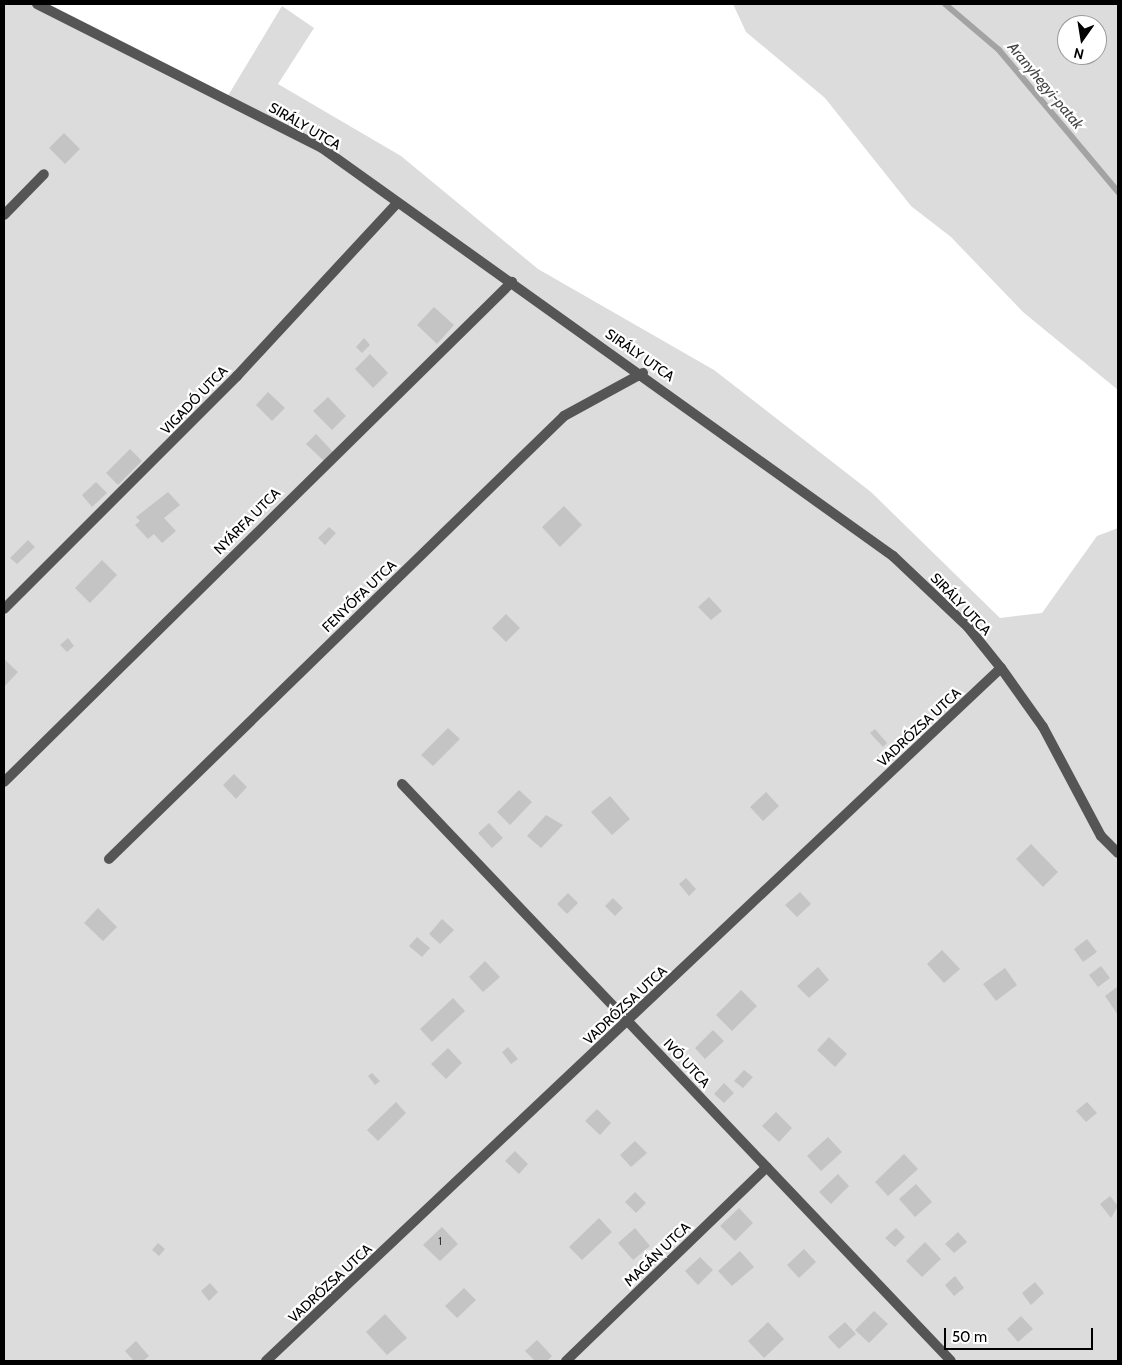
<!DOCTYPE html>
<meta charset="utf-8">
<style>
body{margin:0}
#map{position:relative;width:1122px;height:1365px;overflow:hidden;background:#fff;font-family:Cabin,sans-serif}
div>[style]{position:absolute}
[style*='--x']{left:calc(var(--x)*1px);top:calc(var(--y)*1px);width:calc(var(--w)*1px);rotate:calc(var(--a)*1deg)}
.green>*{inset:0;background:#dcdcdc}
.stream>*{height:6px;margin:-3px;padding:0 3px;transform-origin:3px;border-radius:3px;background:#a3a3a3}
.building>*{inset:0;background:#c4c4c4}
.minor>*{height:10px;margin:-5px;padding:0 5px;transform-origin:5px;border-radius:5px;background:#555}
span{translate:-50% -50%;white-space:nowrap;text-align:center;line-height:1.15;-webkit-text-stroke:4.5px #fff;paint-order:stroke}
.number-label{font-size:11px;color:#313131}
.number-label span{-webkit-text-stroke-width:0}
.street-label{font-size:14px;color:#000}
.water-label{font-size:15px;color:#444;font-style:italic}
.frame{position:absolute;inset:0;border:5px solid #000;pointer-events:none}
.north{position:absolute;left:1057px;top:15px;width:50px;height:50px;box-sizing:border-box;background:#fff;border:1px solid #999;border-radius:50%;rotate:193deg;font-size:14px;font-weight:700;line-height:20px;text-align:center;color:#000}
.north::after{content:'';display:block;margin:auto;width:18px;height:22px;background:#000;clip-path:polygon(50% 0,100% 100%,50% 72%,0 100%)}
.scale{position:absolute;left:944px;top:1328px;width:149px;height:22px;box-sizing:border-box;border:2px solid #000;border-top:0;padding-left:6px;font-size:15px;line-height:18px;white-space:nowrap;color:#000;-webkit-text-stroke:4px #fff;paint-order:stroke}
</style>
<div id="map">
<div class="green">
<i style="clip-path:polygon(4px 4px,37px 4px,226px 99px,282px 6px,314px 28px,278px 84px,401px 156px,538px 269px,714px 370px,871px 492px,1000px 618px,1042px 613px,1097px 536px,1118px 528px,1118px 1361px,4px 1361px)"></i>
<i style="clip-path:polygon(evenodd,733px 4px,1118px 4px,1118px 390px,1023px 312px,951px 237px,911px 206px,825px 98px,746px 32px,733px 4px,1067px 25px,1097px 25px,1097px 55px,1067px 55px,1067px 25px)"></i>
</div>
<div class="stream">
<i style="--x:945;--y:4;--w:71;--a:40.4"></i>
<i style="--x:999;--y:50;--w:185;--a:50"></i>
</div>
<div class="building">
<i style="clip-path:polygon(64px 133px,80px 149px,65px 164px,49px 148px)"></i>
<i style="clip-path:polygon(434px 307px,454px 325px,437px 344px,417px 325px)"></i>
<i style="clip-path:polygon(364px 338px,370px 345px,362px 353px,356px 347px)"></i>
<i style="clip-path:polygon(370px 354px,388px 373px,373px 388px,355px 369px)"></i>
<i style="clip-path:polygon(268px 392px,285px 408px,272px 421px,256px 405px)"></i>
<i style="clip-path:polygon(328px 397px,346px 416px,332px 430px,313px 411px)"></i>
<i style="clip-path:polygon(316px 434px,333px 452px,324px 461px,306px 444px)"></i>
<i style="clip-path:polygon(130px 449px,142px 461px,118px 485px,106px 473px)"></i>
<i style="clip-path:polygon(96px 482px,107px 493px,92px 507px,82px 495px)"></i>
<i style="clip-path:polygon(168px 492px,180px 505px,164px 518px,176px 531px,162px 543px,154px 534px,148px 539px,135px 525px,140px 521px,136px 517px)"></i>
<i style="clip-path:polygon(564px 506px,582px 525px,560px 547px,542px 527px)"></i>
<i style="clip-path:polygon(329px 527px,336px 533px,325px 545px,318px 538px)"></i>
<i style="clip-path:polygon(28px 540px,35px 547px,17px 564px,10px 558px)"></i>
<i style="clip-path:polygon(102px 560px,117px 575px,90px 603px,75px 588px)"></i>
<i style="clip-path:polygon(709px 597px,722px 611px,711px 620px,698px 607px)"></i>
<i style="clip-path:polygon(506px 614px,520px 628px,506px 642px,492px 628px)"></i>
<i style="clip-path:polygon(68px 638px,74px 646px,67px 652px,60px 645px)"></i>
<i style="clip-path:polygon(5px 660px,18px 672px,4px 687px,4px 661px)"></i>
<i style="clip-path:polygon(448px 728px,460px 739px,433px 766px,421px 755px)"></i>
<i style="clip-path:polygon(875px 729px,887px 743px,883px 747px,870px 733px)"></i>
<i style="clip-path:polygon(234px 774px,247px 787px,236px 799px,223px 785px)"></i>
<i style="clip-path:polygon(519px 790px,532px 802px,510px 825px,497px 812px)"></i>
<i style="clip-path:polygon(766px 792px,779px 806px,763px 821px,750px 807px)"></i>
<i style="clip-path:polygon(610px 796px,630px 819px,612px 835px,591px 812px)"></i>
<i style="clip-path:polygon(546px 815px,563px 825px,541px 848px,527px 836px)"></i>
<i style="clip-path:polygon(489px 823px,503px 838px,492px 848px,478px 833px)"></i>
<i style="clip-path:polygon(1031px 844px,1058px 872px,1043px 887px,1016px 859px)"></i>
<i style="clip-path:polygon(686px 878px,696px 889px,689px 896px,679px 884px)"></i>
<i style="clip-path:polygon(800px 892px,811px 904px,797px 917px,785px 905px)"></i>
<i style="clip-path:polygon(568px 893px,578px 903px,567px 914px,557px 904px)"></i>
<i style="clip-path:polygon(613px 898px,623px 908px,615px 916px,605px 906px)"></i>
<i style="clip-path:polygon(98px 908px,117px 927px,103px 941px,84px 923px)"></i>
<i style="clip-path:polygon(442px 919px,454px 930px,440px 944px,429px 934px)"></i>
<i style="clip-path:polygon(417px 937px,430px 948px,422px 957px,409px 946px)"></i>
<i style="clip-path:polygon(1087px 939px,1097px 952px,1083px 962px,1074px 949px)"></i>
<i style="clip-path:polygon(942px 950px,960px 969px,944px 983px,927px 964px)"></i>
<i style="clip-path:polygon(485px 961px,500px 977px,483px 992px,469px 977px)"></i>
<i style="clip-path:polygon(1101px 966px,1110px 978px,1098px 987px,1089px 975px)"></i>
<i style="clip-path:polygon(818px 967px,829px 980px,809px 998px,797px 986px)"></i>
<i style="clip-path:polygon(1005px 968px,1017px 985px,996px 1001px,983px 984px)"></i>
<i style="clip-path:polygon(1117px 987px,1118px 988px,1118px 1015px,1105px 996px)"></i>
<i style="clip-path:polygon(741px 990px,757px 1006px,732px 1031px,716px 1015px)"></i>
<i style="clip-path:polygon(453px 998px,465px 1011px,432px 1042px,420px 1029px)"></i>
<i style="clip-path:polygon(713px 1030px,724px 1041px,705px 1059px,695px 1048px)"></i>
<i style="clip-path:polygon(829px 1037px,847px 1054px,835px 1067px,817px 1050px)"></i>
<i style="clip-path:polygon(508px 1047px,518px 1059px,511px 1064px,502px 1052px)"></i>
<i style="clip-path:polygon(448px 1048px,462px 1063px,446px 1079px,431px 1064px)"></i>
<i style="clip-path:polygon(744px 1070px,753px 1077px,743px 1088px,734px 1081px)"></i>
<i style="clip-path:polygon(372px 1073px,380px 1081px,375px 1085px,368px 1076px)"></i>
<i style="clip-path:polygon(724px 1083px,734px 1093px,724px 1103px,714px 1094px)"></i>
<i style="clip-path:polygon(396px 1102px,406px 1113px,378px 1141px,367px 1130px)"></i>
<i style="clip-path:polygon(1087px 1102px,1097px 1113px,1086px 1122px,1076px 1111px)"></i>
<i style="clip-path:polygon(597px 1109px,611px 1123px,600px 1135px,585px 1121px)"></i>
<i style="clip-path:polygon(776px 1112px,792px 1128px,779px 1142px,762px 1126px)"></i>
<i style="clip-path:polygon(828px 1137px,842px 1152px,821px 1171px,807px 1156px)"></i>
<i style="clip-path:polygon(635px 1141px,647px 1153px,631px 1167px,620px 1155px)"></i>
<i style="clip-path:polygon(515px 1151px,528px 1164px,519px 1174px,505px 1161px)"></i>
<i style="clip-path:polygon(904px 1154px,918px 1169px,888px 1196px,875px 1182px)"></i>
<i style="clip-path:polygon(838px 1174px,849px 1186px,831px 1204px,819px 1192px)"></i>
<i style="clip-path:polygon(916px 1184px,932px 1202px,915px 1217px,899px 1199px)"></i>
<i style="clip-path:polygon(635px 1192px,646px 1203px,636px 1213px,625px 1202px)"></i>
<i style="clip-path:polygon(1110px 1196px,1118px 1206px,1111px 1218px,1100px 1204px)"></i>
<i style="clip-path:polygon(739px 1208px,753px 1223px,735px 1241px,720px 1226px)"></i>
<i style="clip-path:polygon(599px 1218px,612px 1232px,582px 1260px,569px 1247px)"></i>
<i style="clip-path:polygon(442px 1227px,458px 1244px,440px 1261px,423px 1245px)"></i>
<i style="clip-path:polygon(635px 1228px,650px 1246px,633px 1260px,618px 1243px)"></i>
<i style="clip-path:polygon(896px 1228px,905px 1237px,895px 1247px,885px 1238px)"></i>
<i style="clip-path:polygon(958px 1232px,967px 1242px,954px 1253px,945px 1244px)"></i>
<i style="clip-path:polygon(925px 1242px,941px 1259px,922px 1277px,906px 1261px)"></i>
<i style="clip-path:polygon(158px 1243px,165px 1249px,159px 1256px,152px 1250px)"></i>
<i style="clip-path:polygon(804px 1249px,816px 1262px,799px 1278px,787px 1265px)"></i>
<i style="clip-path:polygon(740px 1251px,754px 1267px,732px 1286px,718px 1271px)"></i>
<i style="clip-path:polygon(700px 1257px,713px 1270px,698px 1285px,685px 1271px)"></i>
<i style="clip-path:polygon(955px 1276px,964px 1288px,954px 1296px,945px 1285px)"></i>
<i style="clip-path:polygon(1035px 1282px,1044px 1293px,1031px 1305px,1022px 1293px)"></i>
<i style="clip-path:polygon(210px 1283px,218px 1292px,209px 1301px,201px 1291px)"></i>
<i style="clip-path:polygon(464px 1288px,476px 1300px,457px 1318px,445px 1306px)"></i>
<i style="clip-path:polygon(874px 1311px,888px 1324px,869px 1343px,855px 1330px)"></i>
<i style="clip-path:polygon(385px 1314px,407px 1338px,387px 1355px,366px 1332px)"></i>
<i style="clip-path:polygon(1021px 1316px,1033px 1329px,1018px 1342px,1007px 1329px)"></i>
<i style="clip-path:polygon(768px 1322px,784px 1339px,764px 1358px,748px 1341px)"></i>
<i style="clip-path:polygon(845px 1322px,856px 1334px,839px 1349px,828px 1337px)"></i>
<i style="clip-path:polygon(537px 1340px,552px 1356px,547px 1361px,535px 1361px,525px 1351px)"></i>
<i style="clip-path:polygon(136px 1341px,149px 1356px,143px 1361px,134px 1361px,125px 1351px)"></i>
</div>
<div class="minor">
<i style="--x:37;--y:4;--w:319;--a:26.8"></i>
<i style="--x:322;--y:148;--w:702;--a:35.55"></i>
<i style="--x:893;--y:556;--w:103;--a:43.4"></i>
<i style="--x:968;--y:627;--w:53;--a:51.2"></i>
<i style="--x:1001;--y:668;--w:72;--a:54.6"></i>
<i style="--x:1043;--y:727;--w:123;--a:62"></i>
<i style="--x:1101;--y:836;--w:24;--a:45"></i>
<i style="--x:4;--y:215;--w:57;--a:-45.7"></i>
<i style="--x:4;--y:609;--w:330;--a:-45"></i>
<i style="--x:237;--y:376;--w:234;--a:-47.2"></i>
<i style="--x:4;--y:782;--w:713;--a:-44.55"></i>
<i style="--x:402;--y:784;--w:796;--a:46.42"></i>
<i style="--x:109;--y:859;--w:635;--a:-44.23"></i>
<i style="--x:564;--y:416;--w:90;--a:-28.6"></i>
<i style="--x:266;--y:1361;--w:1010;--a:-43.32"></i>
<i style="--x:566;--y:1361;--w:279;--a:-44"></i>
</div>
<div class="number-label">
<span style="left:440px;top:1241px">1</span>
</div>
<div class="street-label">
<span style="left:305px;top:126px;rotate:30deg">SIRÁLY UTCA</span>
<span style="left:640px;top:355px;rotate:35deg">SIRÁLY UTCA</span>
<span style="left:194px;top:400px;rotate:-46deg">VIGADÓ UTCA</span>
<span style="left:247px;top:521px;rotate:-45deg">NYÁRFA UTCA</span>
<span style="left:359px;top:596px;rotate:-44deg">FENYŐFA UTCA</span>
<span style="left:961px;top:604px;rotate:46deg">SIRÁLY UTCA</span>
<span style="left:919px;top:727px;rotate:-43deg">VADRÓZSA UTCA</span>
<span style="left:625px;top:1005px;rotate:-43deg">VADRÓZSA UTCA</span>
<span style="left:687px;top:1063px;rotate:47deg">IVÓ UTCA</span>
<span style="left:657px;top:1254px;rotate:-44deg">MAGÁN UTCA</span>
<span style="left:330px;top:1283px;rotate:-43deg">VADRÓZSA UTCA</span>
</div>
<div class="water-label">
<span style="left:1045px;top:86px;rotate:50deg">Aranyhegyi-patak</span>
</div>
<div class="frame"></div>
<div class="north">N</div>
<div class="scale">50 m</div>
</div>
